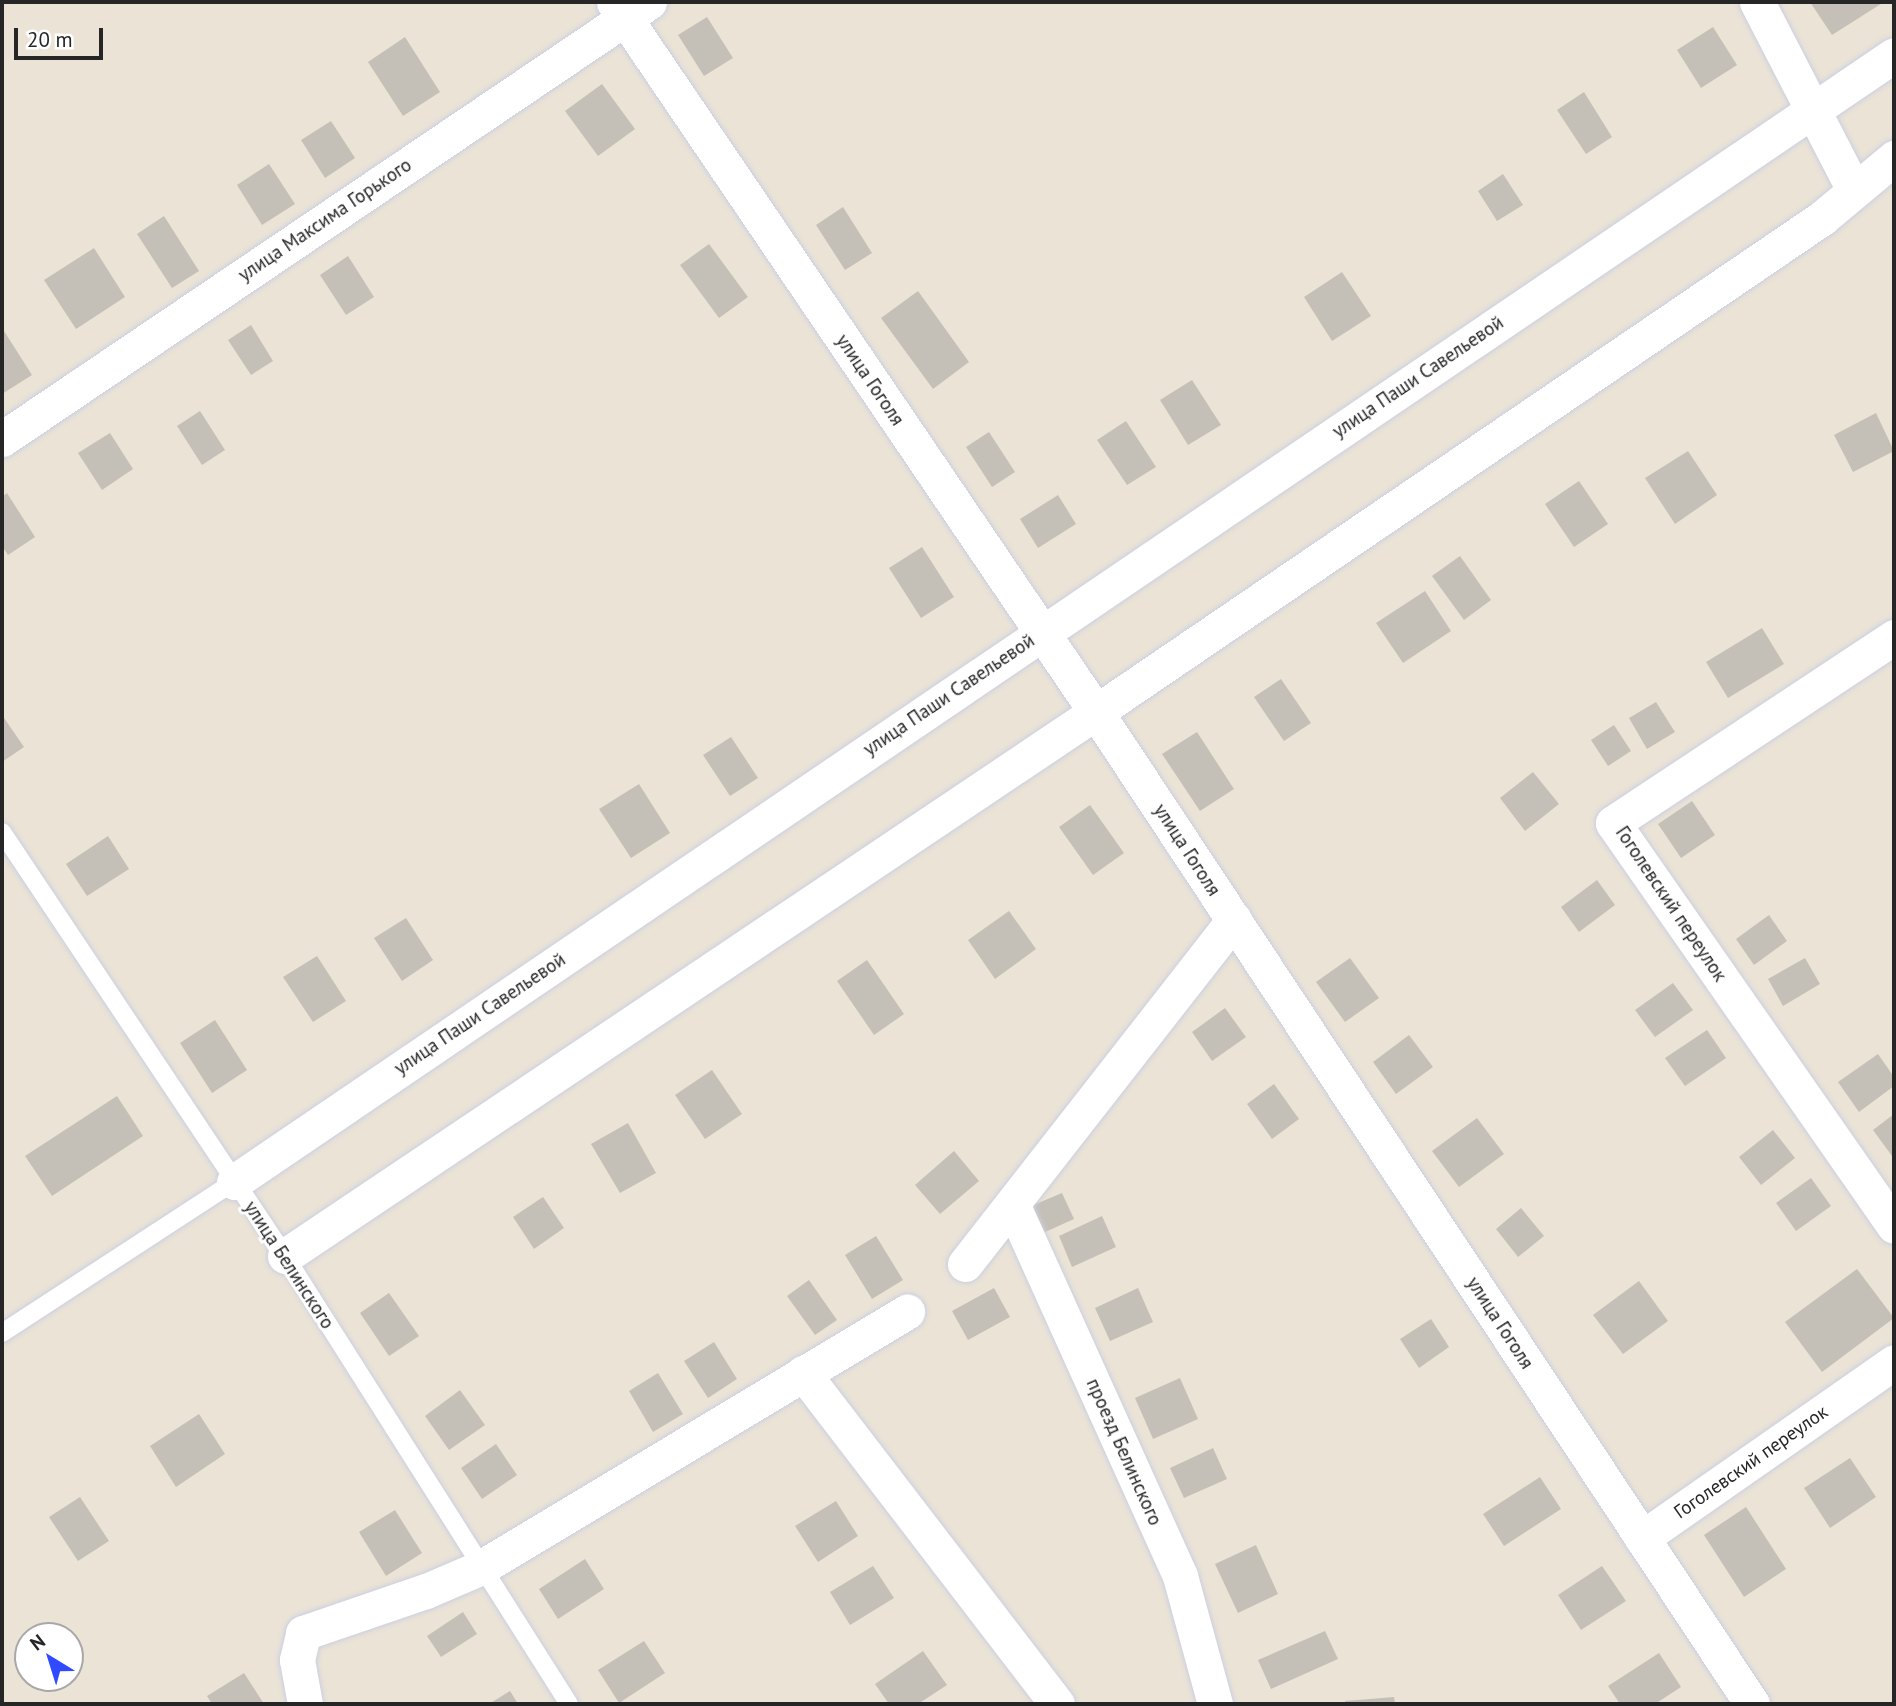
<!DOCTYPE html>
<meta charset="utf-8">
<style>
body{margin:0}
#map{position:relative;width:1896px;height:1706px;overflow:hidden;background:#eae3d6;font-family:"PT Sans",sans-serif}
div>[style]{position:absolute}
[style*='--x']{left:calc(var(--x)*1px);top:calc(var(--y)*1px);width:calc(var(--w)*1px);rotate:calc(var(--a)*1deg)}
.building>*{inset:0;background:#c5c0b7}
.roads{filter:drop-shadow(0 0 2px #cccfe1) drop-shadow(0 0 2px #cccfe1)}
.service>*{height:18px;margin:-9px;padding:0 9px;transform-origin:9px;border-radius:9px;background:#fff}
.minor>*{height:35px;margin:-17.5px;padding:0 17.5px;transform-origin:17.5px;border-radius:17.5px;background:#fff}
span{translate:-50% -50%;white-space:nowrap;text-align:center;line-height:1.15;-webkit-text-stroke:6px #fff;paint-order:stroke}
.street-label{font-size:19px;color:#262626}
.frame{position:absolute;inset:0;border:4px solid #262626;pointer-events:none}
.north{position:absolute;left:14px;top:1622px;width:70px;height:70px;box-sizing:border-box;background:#fff;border:2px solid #a8a8a8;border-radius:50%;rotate:322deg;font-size:19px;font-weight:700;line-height:28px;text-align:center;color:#262626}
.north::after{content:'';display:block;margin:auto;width:24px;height:32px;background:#2f4aff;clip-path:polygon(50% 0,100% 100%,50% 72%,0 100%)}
.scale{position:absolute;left:14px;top:28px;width:89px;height:32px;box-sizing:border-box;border:4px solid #262626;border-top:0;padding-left:9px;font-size:21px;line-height:24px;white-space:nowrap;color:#262626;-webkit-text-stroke:5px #fff;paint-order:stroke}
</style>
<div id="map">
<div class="building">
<i style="clip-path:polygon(1810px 2px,1884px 2px,1832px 35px)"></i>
<i style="clip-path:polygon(707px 17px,733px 58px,704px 76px,678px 35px)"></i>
<i style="clip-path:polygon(1713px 27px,1737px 65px,1701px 88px,1677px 50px)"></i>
<i style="clip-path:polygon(405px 37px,440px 92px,403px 116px,368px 62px)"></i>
<i style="clip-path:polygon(602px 84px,635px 129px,598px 156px,565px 111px)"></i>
<i style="clip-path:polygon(1584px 92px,1612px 137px,1586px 154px,1557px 110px)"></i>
<i style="clip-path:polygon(331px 121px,355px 158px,325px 178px,301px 140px)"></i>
<i style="clip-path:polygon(269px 164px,295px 204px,262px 225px,237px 185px)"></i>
<i style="clip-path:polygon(1503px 174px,1523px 205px,1497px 221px,1478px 191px)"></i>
<i style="clip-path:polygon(843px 207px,872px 253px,845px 270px,816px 225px)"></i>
<i style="clip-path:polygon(164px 216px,199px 271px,172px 288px,137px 234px)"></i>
<i style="clip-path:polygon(709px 244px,748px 297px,719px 318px,680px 265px)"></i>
<i style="clip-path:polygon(94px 248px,125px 297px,76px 329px,44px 280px)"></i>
<i style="clip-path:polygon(348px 256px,374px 297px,346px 315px,320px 275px)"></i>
<i style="clip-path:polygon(1342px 272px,1371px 316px,1332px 341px,1304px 297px)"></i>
<i style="clip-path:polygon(918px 291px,969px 362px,933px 389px,881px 318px)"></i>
<i style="clip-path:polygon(251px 325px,273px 361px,251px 375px,228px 340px)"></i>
<i style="clip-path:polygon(4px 331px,32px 375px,2px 394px,2px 332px)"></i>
<i style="clip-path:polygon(1192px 380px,1221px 425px,1188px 445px,1160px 400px)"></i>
<i style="clip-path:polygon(200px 411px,225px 450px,202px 465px,177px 426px)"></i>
<i style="clip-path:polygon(1876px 413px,1894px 451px,1853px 472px,1834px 435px)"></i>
<i style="clip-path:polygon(1126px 421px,1156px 467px,1127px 485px,1097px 440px)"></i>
<i style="clip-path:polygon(989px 432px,1015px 472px,992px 487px,966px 447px)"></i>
<i style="clip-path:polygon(110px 433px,133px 469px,102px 490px,78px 453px)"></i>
<i style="clip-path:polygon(1688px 451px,1717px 495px,1675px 524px,1645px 478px)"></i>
<i style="clip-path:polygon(1579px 481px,1608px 524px,1574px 547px,1545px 504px)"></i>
<i style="clip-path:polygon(7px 493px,35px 537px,8px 555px,2px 546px,2px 497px)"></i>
<i style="clip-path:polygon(1058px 495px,1076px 524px,1038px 548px,1020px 519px)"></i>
<i style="clip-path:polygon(922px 547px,954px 597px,921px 618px,889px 568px)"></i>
<i style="clip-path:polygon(1460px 556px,1491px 600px,1464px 620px,1432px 576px)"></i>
<i style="clip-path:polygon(1425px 591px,1451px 631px,1403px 663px,1376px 623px)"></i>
<i style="clip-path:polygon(1762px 628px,1784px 664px,1728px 698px,1706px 662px)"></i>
<i style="clip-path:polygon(1281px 679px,1311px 723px,1284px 741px,1254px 697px)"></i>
<i style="clip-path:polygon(1656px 702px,1675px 732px,1647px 749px,1629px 718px)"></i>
<i style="clip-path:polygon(2px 715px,24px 747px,2px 762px)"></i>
<i style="clip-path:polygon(1614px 725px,1631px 751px,1608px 766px,1591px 740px)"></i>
<i style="clip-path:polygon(1197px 732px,1234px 789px,1200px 811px,1162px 754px)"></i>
<i style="clip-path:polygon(731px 737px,758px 778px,730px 796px,703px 755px)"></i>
<i style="clip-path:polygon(1533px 772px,1559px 804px,1525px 831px,1500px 798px)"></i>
<i style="clip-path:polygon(639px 784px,670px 833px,631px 858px,599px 809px)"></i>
<i style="clip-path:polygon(1692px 801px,1715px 835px,1681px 858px,1658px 824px)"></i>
<i style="clip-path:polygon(1090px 805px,1124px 853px,1093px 875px,1059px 827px)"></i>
<i style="clip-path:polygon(108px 836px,129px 869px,87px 896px,66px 864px)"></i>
<i style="clip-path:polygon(1597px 880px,1615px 905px,1579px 932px,1561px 907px)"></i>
<i style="clip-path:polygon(1009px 911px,1036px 949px,995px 979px,968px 940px)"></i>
<i style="clip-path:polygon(1769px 915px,1787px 941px,1754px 965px,1736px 939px)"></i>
<i style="clip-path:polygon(406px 918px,433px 960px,402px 981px,374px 938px)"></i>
<i style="clip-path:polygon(317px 956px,346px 1001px,313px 1022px,283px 977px)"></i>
<i style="clip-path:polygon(1350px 958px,1379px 998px,1345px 1022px,1316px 982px)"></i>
<i style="clip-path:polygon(1805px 958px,1820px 984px,1783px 1006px,1768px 979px)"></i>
<i style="clip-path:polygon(867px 960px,904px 1014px,874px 1035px,837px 981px)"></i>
<i style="clip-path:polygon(1673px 983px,1693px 1010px,1655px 1037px,1635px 1010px)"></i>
<i style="clip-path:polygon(1225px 1008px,1246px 1037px,1212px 1061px,1192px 1032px)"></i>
<i style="clip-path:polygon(215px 1020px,247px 1070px,212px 1093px,180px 1043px)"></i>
<i style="clip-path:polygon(1707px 1030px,1726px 1058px,1685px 1086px,1665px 1058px)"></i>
<i style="clip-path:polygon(1409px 1035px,1433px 1067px,1396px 1094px,1373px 1062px)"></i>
<i style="clip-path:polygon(1878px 1054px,1894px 1077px,1894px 1086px,1859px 1112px,1838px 1082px)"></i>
<i style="clip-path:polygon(712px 1070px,742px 1114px,705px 1139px,675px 1095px)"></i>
<i style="clip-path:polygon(1274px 1084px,1299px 1119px,1272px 1139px,1247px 1104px)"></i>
<i style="clip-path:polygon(117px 1096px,143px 1136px,52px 1196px,25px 1156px)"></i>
<i style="clip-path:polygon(1894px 1114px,1894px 1154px,1892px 1156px,1873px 1130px)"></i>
<i style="clip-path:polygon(1477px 1118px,1504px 1154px,1459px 1187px,1432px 1151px)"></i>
<i style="clip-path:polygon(628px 1123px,656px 1173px,620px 1193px,591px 1144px)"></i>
<i style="clip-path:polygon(1773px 1130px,1795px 1158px,1761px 1185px,1739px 1157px)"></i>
<i style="clip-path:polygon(954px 1151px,979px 1181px,940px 1214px,915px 1185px)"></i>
<i style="clip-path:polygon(1811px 1178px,1831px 1206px,1796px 1231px,1776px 1203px)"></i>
<i style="clip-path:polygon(1062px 1193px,1074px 1219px,1043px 1233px,1031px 1206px)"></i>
<i style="clip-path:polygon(543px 1197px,564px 1228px,534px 1249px,513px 1217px)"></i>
<i style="clip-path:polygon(1521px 1208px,1544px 1236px,1518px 1257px,1496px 1229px)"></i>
<i style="clip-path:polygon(1102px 1216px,1116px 1247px,1072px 1267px,1059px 1236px)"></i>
<i style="clip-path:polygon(876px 1236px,903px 1280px,872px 1299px,845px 1255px)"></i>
<i style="clip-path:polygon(1857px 1269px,1894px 1318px,1822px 1372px,1785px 1322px)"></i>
<i style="clip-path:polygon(809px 1280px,837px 1320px,815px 1335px,787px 1296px)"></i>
<i style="clip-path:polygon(1639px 1281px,1668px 1321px,1623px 1354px,1593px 1315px)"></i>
<i style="clip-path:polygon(994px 1288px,1010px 1317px,968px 1340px,952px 1311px)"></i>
<i style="clip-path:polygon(1138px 1288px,1153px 1322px,1110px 1341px,1095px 1308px)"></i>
<i style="clip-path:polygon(389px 1293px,419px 1336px,389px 1356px,360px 1313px)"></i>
<i style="clip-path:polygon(1431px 1319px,1449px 1347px,1419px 1368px,1400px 1339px)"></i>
<i style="clip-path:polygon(714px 1342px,737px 1379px,708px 1398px,684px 1361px)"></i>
<i style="clip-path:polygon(658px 1373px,683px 1414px,653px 1432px,629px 1391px)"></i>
<i style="clip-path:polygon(1180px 1378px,1198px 1419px,1153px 1439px,1135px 1398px)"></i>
<i style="clip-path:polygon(460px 1390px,485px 1425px,449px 1450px,425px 1416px)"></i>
<i style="clip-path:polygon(199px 1414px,225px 1454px,176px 1487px,150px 1446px)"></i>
<i style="clip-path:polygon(496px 1444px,517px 1475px,482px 1499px,461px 1468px)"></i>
<i style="clip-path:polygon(1213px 1448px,1227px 1479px,1184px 1498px,1170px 1468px)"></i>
<i style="clip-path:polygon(1850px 1458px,1876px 1497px,1830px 1528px,1804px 1488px)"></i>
<i style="clip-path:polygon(1540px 1477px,1561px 1509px,1504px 1546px,1483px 1514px)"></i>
<i style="clip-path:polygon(80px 1497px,109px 1541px,78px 1561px,49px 1517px)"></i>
<i style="clip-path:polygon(836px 1501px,858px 1536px,818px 1562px,795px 1526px)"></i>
<i style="clip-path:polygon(1746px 1507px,1786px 1569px,1744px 1597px,1704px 1535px)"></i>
<i style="clip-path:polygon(395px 1510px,422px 1553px,386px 1576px,359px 1532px)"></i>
<i style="clip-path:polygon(1256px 1545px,1278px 1594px,1238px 1613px,1215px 1564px)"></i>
<i style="clip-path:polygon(585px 1559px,604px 1589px,558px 1619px,539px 1589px)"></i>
<i style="clip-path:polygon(873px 1566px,894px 1598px,850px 1625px,830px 1592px)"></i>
<i style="clip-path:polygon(1602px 1566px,1626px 1601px,1581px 1630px,1558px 1595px)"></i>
<i style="clip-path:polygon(463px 1612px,477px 1634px,441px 1657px,427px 1636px)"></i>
<i style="clip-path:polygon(1325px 1631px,1338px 1659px,1271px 1689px,1258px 1660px)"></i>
<i style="clip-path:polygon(644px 1641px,665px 1673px,619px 1703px,598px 1670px)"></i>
<i style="clip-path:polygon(923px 1651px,947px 1685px,918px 1704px,889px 1704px,875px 1684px)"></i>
<i style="clip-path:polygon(1659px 1653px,1681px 1687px,1655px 1704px,1620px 1704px,1608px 1686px)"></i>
<i style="clip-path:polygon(244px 1673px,264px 1704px,212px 1704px,207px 1696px)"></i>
<i style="clip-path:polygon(510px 1691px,518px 1704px,489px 1704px)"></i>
<i style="clip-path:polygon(1394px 1697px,1395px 1704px,1345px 1704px,1345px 1701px)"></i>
</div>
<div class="roads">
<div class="service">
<i style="--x:2;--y:832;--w:510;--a:56.28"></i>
<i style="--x:285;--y:1256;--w:530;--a:57.63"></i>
<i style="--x:2;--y:1333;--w:277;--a:-33.1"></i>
</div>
<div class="minor">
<i style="--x:614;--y:2;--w:858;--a:55.83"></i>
<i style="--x:1096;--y:712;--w:1189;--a:56.52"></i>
<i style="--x:1757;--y:2;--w:212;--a:62.7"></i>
<i style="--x:2;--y:439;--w:781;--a:-34.04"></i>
<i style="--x:1894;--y:637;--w:337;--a:146.5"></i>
<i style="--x:1613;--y:823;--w:491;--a:55.1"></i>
<i style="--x:234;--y:1182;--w:2006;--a:-34.17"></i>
<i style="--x:1013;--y:1206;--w:406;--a:65.7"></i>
<i style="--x:1180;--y:1576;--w:133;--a:74.7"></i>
<i style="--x:285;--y:1256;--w:977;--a:-33.85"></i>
<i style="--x:1096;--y:712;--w:878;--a:-34.23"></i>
<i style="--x:1822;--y:218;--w:94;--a:-39.8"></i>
<i style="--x:965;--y:1264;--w:437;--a:-52"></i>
<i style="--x:803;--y:1373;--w:417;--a:52.5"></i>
<i style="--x:1642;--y:1538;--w:307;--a:-34.9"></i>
<i style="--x:305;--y:1704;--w:45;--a:-100.3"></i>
<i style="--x:297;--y:1660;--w:28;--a:-77"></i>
<i style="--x:303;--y:1633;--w:130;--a:-18.9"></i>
<i style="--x:426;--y:1591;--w:61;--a:-23.2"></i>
<i style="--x:482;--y:1567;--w:496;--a:-31"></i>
</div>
</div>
<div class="street-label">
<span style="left:325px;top:220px;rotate:-34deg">улица Максима Горького</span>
<span style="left:1418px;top:377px;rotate:-34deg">улица Паши Савельевой</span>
<span style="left:870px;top:380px;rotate:56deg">улица Гоголя</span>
<span style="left:949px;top:695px;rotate:-34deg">улица Паши Савельевой</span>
<span style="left:1187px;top:850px;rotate:57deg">улица Гоголя</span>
<span style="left:1671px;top:904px;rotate:56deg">Гоголевский переулок</span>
<span style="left:480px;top:1014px;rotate:-34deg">улица Паши Савельевой</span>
<span style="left:289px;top:1265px;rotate:57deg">улица Белинского</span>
<span style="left:1500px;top:1323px;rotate:57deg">улица Гоголя</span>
<span style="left:1124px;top:1452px;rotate:66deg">проезд Белинского</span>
<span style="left:1751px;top:1462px;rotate:-35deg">Гоголевский переулок</span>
</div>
<div class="frame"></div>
<div class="north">N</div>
<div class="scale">20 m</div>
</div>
